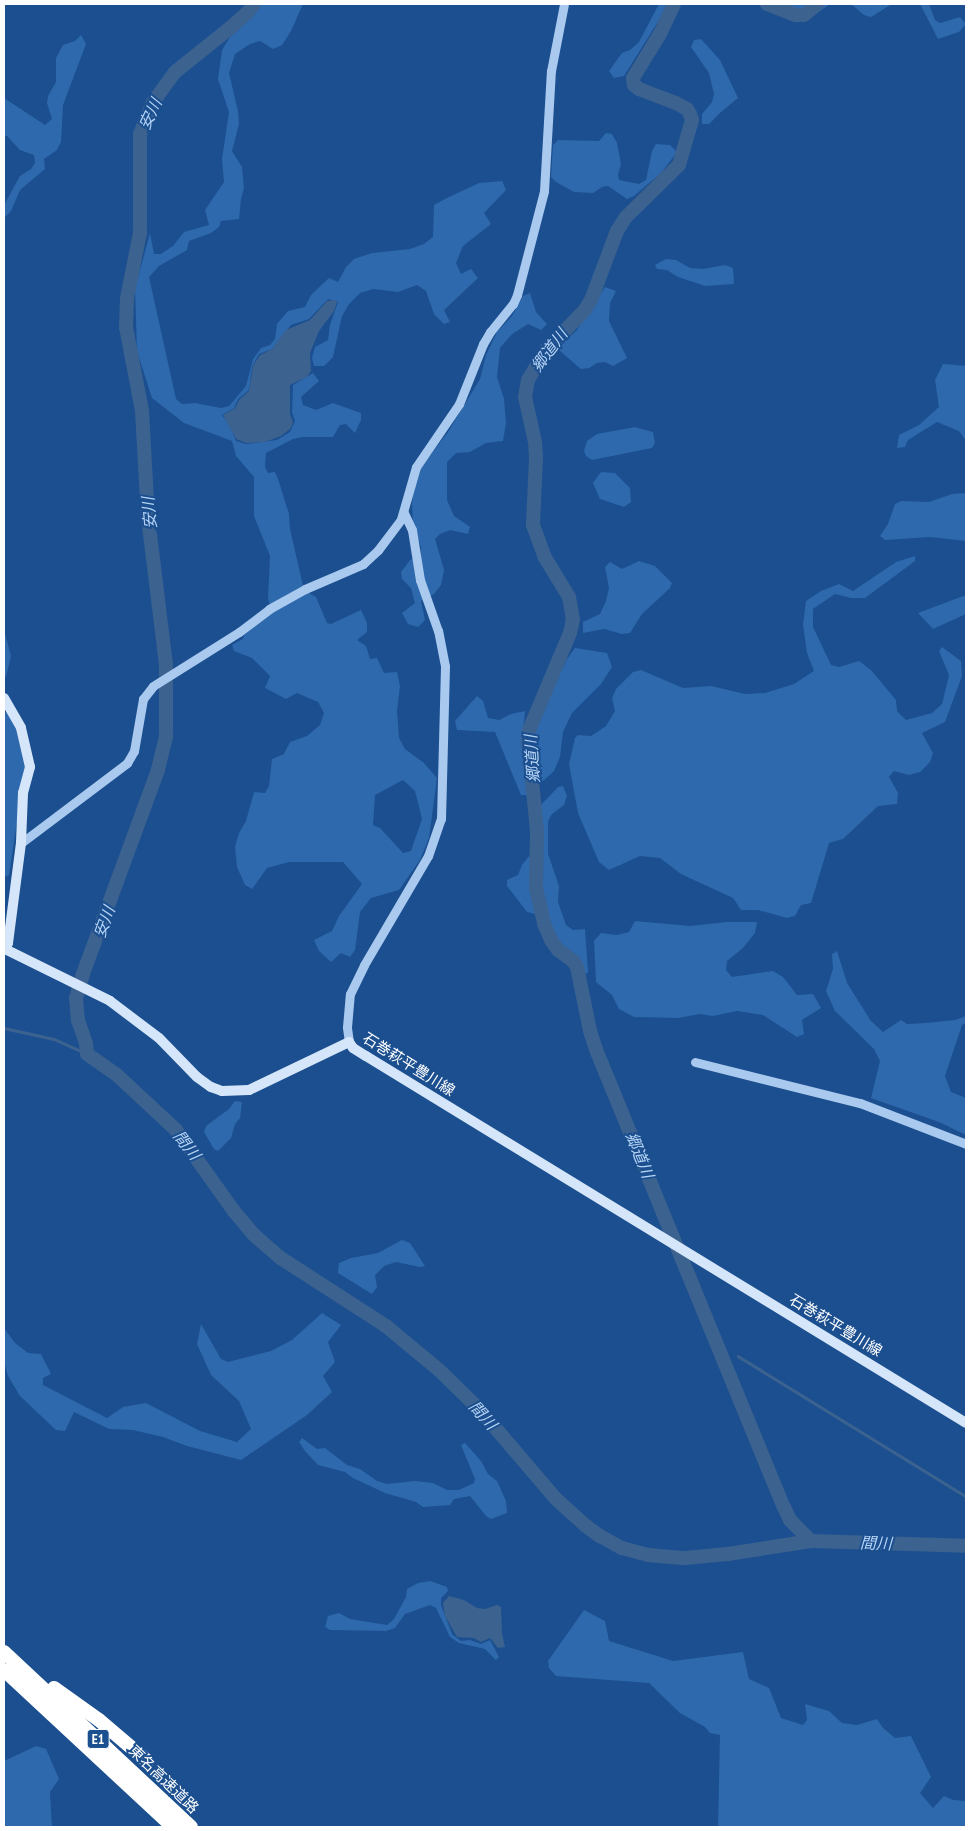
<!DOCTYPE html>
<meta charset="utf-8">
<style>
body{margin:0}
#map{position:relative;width:970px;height:1831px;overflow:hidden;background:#1b4f8f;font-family:"PT Sans Narrow","Noto Sans JP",sans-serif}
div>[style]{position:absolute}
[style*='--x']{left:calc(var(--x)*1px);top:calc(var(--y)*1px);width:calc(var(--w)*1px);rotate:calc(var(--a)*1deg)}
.green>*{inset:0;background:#2e69ad}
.water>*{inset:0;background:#3c6290}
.stream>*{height:2.5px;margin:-1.25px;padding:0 1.25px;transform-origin:1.25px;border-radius:1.25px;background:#3c6290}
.river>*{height:14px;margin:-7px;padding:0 7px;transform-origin:7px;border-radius:7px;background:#3c6290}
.tertiary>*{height:9px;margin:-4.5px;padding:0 4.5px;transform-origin:4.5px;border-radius:4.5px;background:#a9c9ee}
.secondary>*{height:10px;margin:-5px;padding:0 5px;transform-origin:5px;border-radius:5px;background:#d6e6fa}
.motorway>*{height:14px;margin:-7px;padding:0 7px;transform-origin:7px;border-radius:7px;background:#fff}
span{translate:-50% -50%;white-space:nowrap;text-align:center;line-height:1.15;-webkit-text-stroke:4px #1b4f8f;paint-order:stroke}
.shield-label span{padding:1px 4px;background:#1b4f8f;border:1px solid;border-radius:4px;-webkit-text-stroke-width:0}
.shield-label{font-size:14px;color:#fff;font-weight:700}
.street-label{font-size:15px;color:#fff}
.water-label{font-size:16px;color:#b5d3f5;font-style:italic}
.frame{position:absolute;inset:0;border:5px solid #fff;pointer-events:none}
</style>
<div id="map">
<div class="green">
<i style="clip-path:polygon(evenodd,258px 4px,303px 4px,291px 31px,282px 45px,273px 49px,260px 41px,250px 44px,235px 54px,229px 73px,238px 111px,239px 124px,232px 151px,242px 167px,244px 188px,241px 199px,239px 219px,221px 221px,219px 227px,211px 233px,189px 241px,187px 250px,159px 266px,149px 277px,176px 399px,182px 404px,195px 403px,221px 408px,229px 406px,246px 386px,253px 359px,261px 348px,270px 345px,275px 339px,277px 324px,288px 311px,305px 307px,311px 295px,329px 278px,338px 282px,346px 267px,354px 259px,372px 253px,410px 249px,424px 244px,433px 237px,434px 205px,447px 198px,479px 183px,502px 181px,506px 190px,484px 213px,491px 224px,463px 246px,456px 263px,461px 274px,471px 269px,478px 278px,444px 310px,450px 322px,444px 324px,434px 314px,426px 291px,417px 285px,398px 292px,373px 289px,360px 293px,349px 304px,342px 316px,333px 357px,324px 366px,314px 366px,312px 358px,315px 347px,328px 340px,330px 325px,338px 302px,328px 299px,309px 319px,291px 325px,272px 349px,259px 354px,252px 367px,249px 390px,238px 399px,234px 408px,222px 415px,230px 426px,236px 441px,246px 444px,277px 440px,290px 432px,295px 421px,292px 412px,293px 385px,313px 373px,319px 381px,301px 397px,303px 405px,316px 410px,333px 403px,361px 413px,361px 420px,355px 433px,346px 424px,340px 425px,333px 437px,303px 437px,293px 439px,266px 453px,265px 467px,268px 473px,275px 472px,278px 479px,289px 514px,290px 529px,304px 590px,316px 597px,327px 623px,331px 624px,361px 610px,367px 623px,367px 632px,357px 640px,366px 646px,370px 659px,377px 658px,384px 673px,397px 672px,400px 686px,397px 711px,399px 738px,405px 749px,424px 763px,437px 778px,429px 838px,420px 860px,399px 890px,371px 898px,360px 912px,355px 950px,350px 957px,341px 953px,331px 962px,319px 951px,314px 940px,332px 931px,339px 916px,362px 884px,343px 862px,289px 862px,267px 868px,252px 889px,245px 885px,237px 867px,235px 847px,239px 833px,246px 821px,254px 792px,265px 793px,269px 786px,272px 759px,284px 754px,290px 742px,307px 736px,320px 725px,324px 713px,318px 702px,297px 693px,286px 699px,265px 688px,270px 676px,252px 658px,234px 651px,232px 645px,243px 639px,245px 632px,272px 612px,268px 599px,270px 556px,254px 516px,254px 477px,236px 456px,232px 441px,184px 423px,152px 398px,137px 351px,135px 289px,150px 233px,154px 254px,161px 254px,173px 246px,184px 232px,209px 225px,205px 210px,224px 182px,222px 159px,229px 112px,218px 79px,222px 50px,232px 34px,258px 4px,403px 780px,415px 791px,422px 819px,411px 851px,403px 853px,380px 828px,373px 825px,375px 795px,403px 780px)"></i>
<i style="clip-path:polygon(659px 4px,669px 4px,624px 76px,614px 78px,609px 71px,622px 53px,630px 50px,639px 42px)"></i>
<i style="clip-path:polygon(758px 4px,830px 4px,813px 16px,792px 19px,761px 7px)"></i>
<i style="clip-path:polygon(851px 4px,892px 4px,871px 17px,864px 15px)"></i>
<i style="clip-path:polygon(920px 4px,929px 4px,935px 20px,940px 23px,960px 17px,966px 24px,959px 32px,938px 39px)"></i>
<i style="clip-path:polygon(81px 35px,86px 44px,63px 105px,61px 142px,57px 150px,44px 159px,45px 169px,20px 190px,11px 211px,4px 218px,4px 205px,20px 176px,31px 169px,35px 163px,34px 155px,20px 150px,7px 136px,4px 136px,4px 98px,45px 125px,52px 119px,47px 103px,48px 96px,56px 82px,56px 58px,63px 45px,75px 41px)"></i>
<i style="clip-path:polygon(701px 39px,720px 60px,738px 98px,721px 112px,709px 124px,702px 124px,702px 114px,712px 102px,714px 94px,709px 73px,691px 47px,694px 40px)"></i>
<i style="clip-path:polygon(606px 133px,612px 134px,617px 143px,621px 164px,618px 175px,619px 180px,639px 184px,646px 180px,652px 151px,656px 144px,670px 145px,677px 152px,662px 172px,634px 196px,627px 199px,608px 186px,602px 187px,593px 193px,574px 192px,556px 182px,551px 177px,553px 145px,558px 140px,599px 141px)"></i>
<i style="clip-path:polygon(666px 259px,676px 260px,690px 268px,703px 269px,725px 265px,733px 268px,734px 284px,705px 286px,678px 277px,667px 270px,657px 269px,655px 265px)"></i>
<i style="clip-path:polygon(605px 287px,616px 291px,610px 303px,609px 321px,627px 358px,613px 366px,605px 362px,597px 363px,589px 368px,581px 369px,560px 351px,560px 346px,577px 330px)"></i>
<i style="clip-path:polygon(530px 293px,536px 312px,547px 324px,541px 330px,528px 324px,512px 334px,500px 348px,497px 377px,504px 399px,506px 423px,503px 441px,486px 443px,470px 452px,456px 453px,447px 462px,447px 500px,454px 516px,470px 527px,468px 534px,450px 530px,440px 534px,435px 539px,444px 570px,441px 585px,434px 594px,421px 601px,425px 620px,418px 627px,408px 624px,402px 613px,415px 603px,411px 588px,402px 579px,401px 572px,410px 560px,421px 556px,421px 547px,413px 524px,412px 504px,414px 486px,420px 469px,448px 432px,480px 379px,486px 355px,497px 332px,512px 316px,523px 296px)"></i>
<i style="clip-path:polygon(943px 364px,966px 366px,966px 441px,959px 431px,937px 422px,908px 440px,905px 447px,897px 448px,899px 435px,919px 425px,939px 407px,935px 380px)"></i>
<i style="clip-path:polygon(635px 427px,653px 432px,655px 443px,652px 448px,592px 460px,586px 456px,584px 451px,587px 441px,597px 434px)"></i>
<i style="clip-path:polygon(601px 472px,615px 473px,630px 488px,631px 502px,624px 507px,600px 499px,593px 483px)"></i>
<i style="clip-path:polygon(966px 493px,966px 541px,930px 537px,885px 540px,880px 536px,888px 524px,895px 504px,901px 501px,929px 502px,952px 494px)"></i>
<i style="clip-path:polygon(915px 556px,915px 561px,865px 598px,851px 598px,835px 594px,813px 609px,813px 627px,831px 665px,839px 667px,859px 661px,871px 670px,896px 700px,897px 711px,906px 720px,932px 713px,942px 704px,949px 675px,939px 651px,942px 647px,961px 661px,962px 676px,945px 722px,922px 733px,933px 753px,930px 762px,920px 772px,909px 775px,894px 771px,889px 777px,898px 793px,897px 804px,878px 806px,843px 839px,829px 843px,811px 903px,801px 905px,795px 916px,787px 918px,758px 910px,741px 910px,733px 898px,681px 874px,660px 858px,640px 856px,609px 870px,599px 862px,578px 813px,569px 764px,575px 738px,578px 735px,591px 736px,606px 726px,615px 711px,612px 698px,616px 689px,633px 672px,641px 670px,683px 688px,711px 686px,745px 694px,765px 693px,794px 684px,814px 671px,807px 653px,803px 625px,806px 601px,821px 591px,839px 584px,853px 591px,896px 562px)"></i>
<i style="clip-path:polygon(639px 561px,655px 566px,672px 583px,670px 588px,642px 614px,630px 633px,622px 634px,604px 629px,583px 633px,583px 622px,600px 614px,606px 601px,609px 588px,605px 567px,610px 562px,622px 569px)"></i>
<i style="clip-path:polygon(966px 595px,966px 614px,933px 629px,918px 613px)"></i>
<i style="clip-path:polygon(4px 630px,11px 656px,6px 677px,4px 675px)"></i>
<i style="clip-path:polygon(575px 648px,607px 653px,612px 667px,601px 684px,572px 713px,563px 732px,560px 757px,554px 771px,540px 784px,538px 781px,533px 753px,533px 732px,567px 659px)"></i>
<i style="clip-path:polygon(477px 696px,483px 701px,488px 718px,499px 720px,511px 714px,525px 711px,522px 742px,527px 795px,521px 795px,495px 732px,457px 730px,455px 721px)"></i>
<i style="clip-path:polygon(7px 712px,18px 727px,26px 762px,9px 875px,4px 877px,4px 713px)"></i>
<i style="clip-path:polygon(563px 786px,567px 796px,564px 805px,551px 815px,548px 822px,548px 854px,559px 886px,558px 902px,566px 925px,573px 930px,585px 929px,588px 972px,586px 974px,580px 962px,563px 948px,552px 934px,544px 916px,527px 912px,507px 886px,507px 880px,518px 875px,522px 865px,530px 855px,541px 854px,539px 819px,541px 805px,558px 787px)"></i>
<i style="clip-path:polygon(635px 921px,690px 926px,727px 922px,757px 922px,755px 933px,743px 948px,727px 961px,726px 970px,732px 977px,773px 971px,783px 977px,797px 995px,813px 994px,821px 1008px,802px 1020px,804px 1034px,797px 1037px,763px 1015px,737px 1011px,713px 1016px,700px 1014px,678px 1018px,634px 1017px,619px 1009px,612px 995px,596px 982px,594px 941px,601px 933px,617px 935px,629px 932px)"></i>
<i style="clip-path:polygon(837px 951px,847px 983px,871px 1021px,883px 1032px,901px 1020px,907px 1024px,926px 1023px,955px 1020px,966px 1016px,966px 1023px,962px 1025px,945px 1076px,951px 1092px,966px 1098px,966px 1135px,939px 1122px,871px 1098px,880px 1061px,874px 1049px,835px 1011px,826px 991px,833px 969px,832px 954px)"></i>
<i style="clip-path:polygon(235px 1101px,242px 1102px,240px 1118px,235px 1124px,231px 1138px,218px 1151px,214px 1149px,204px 1132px,206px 1126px,229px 1109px)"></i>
<i style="clip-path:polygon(402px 1240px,410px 1243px,425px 1266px,420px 1267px,396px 1262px,384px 1266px,375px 1275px,377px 1287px,372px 1294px,338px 1273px,339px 1263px,351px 1258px,378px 1253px)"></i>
<i style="clip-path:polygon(322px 1313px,341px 1325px,328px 1342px,335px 1362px,323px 1376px,332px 1392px,307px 1415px,241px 1460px,187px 1446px,163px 1437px,133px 1430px,109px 1429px,74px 1412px,65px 1431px,56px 1430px,20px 1396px,8px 1376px,4px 1362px,4px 1328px,15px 1343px,28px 1353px,41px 1354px,51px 1374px,43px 1378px,43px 1385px,107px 1418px,123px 1407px,146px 1403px,200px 1431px,237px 1442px,251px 1429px,239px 1401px,211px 1375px,197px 1344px,201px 1324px,221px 1359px,228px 1362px,271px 1351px,292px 1340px)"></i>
<i style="clip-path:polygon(302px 1438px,317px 1449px,325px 1448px,347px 1465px,360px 1469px,377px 1481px,387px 1484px,415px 1481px,433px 1483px,447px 1490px,459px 1490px,474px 1483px,475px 1479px,461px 1445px,465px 1443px,481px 1461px,488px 1474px,497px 1481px,506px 1501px,507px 1513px,491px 1519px,486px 1516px,470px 1496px,454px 1499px,450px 1505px,423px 1507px,416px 1502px,385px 1493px,353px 1478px,345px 1472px,318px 1465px,305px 1451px,299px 1442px)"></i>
<i style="clip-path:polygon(430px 1581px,447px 1587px,448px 1591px,441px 1598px,441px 1605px,452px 1634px,461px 1641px,470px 1640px,481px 1644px,490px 1640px,499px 1657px,496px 1660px,485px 1649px,459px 1643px,450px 1637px,436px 1608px,430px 1605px,405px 1614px,395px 1628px,386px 1631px,330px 1630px,325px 1627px,328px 1616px,339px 1613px,350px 1619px,387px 1625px,394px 1619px,406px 1597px,407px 1589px,418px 1583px)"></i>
<i style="clip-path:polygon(584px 1610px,605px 1621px,609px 1641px,673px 1661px,743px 1652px,749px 1679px,769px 1688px,781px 1718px,803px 1725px,807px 1720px,805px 1704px,829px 1711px,842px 1723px,857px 1725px,877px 1719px,883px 1728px,895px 1738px,911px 1736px,931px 1777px,920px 1793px,933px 1808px,944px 1796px,953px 1800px,966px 1801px,966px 1827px,718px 1827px,720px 1735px,710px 1733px,705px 1727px,680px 1713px,649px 1683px,556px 1676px,549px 1668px,548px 1661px)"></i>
<i style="clip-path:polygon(36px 1746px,46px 1749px,59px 1779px,50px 1792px,52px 1827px,4px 1827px,4px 1761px)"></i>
</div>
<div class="water">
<i style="clip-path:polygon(335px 300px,337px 303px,334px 311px,319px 331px,310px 353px,311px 371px,307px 377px,290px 385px,290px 414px,293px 422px,291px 428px,281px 436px,265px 442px,246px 443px,236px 439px,223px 415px,235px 408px,239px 400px,249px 391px,253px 366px,260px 355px,272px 349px,286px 330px,310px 320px,327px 301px)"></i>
<i style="clip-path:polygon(449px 1596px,464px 1600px,477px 1608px,485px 1609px,497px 1605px,501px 1607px,502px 1633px,505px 1647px,498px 1648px,490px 1638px,481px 1642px,474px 1638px,457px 1637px,445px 1616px,443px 1603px)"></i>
</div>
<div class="stream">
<i style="--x:4;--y:1028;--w:51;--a:12.4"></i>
<i style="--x:54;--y:1039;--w:36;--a:24"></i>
<i style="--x:738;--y:1356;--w:268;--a:31.6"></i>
</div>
<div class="river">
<i style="--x:254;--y:4;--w:10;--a:127"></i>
<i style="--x:248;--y:12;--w:24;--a:138"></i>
<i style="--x:230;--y:28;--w:70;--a:141.3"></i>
<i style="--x:175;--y:72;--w:37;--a:126"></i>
<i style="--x:153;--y:102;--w:35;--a:112"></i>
<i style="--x:140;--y:134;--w:99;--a:90"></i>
<i style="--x:140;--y:233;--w:66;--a:101.3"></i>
<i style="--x:127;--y:298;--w:29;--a:92"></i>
<i style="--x:126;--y:327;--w:86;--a:79.2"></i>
<i style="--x:142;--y:411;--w:107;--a:86.8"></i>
<i style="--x:148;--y:518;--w:147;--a:83"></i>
<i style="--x:166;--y:664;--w:73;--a:90"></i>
<i style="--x:166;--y:737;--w:34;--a:104"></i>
<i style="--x:158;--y:770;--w:217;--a:110.2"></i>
<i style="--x:83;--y:974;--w:25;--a:106"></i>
<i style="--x:76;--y:998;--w:22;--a:85"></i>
<i style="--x:78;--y:1020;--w:24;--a:71"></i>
<i style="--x:86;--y:1043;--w:11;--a:85"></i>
<i style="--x:87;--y:1054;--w:37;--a:35"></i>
<i style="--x:117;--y:1075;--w:81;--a:43"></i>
<i style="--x:176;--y:1130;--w:98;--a:54.5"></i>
<i style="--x:233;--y:1210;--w:31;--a:50"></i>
<i style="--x:253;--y:1234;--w:35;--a:41"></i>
<i style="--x:279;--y:1257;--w:127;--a:32.8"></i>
<i style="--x:386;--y:1326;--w:69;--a:39.7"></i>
<i style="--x:439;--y:1370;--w:57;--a:44.3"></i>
<i style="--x:480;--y:1410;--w:117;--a:49.5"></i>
<i style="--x:556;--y:1499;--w:40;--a:42"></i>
<i style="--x:586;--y:1526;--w:17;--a:36"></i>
<i style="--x:600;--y:1536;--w:25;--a:29"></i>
<i style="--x:622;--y:1548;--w:27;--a:15"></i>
<i style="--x:648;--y:1555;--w:37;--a:5"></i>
<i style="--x:685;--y:1558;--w:43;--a:-5.3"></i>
<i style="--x:728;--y:1554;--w:84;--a:-8.9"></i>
<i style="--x:811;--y:1541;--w:155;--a:1.8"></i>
<i style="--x:674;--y:4;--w:31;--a:115"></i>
<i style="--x:661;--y:32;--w:54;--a:121.3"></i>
<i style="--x:633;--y:78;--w:7;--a:82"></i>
<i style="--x:634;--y:85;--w:6;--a:39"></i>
<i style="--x:639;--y:89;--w:40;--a:21"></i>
<i style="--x:676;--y:103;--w:13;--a:29"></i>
<i style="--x:687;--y:109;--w:6;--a:59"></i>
<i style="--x:690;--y:114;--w:6;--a:72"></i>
<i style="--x:692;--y:120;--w:47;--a:106.1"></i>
<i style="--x:679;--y:165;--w:74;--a:135.5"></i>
<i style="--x:626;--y:217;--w:17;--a:123"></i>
<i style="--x:617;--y:231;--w:74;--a:110.6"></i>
<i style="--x:591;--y:300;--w:13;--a:122"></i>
<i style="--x:584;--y:311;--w:54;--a:134.3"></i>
<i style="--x:546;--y:350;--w:35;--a:121"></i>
<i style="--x:528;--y:380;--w:17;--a:100"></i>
<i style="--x:525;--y:397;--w:46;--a:77.5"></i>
<i style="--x:535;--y:442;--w:16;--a:86"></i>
<i style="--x:536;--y:458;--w:67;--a:92.6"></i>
<i style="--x:533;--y:525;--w:33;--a:70"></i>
<i style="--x:544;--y:556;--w:48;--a:58.6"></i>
<i style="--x:569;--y:597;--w:22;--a:80"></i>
<i style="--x:573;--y:619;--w:14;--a:102"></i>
<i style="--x:570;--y:633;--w:105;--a:112.9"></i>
<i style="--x:529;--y:730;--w:12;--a:95"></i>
<i style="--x:528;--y:742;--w:89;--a:84.2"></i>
<i style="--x:537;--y:831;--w:57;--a:91"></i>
<i style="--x:536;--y:888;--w:37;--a:77"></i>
<i style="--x:544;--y:924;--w:17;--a:66"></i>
<i style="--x:551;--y:940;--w:12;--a:55"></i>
<i style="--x:558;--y:950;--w:19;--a:36"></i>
<i style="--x:573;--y:961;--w:7;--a:56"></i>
<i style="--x:577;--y:967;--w:65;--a:78.5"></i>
<i style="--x:590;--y:1031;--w:22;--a:72"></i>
<i style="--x:597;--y:1052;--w:492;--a:67.7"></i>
<i style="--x:784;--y:1507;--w:14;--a:65"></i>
<i style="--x:790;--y:1520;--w:30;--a:45"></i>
<i style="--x:767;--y:4;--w:31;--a:21"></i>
<i style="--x:796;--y:15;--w:8;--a:0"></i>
<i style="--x:804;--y:15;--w:17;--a:-40"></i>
</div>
<div class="tertiary">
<i style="--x:21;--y:843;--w:133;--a:-37"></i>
<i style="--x:127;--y:763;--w:14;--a:-60"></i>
<i style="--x:134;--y:751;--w:53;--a:-80.2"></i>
<i style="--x:143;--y:699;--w:16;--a:-52"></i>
<i style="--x:153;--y:686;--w:102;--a:-32.1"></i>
<i style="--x:239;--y:632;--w:38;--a:-37"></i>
<i style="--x:269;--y:609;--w:41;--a:-29.1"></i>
<i style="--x:305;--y:589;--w:63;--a:-23.3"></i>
<i style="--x:363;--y:564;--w:21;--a:-43"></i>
<i style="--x:378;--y:550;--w:39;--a:-53"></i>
<i style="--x:401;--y:519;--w:54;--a:-73.9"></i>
<i style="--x:416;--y:467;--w:76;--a:-55.7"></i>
<i style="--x:459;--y:404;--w:65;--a:-68.2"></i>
<i style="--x:483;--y:344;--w:14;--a:-60"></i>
<i style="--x:490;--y:332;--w:36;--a:-51"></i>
<i style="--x:513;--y:304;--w:10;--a:-66"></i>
<i style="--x:517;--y:295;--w:107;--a:-75.4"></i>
<i style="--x:544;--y:191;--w:120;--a:-86.7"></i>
<i style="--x:551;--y:71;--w:68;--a:-79"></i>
<i style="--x:349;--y:1042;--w:15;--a:-98"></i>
<i style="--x:347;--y:1027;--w:33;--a:-85"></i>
<i style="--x:350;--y:994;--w:32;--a:-64"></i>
<i style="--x:364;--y:965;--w:126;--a:-59.6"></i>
<i style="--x:428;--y:856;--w:39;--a:-71"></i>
<i style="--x:441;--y:819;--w:153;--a:-88.5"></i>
<i style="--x:445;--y:666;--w:36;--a:-101"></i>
<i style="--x:438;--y:631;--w:54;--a:-109.4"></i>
<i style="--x:420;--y:580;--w:51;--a:-99.1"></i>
<i style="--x:412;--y:530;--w:19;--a:-115"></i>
<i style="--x:695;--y:1062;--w:170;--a:14"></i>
<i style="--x:860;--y:1103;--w:114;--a:21.1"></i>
</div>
<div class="secondary">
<i style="--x:4;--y:698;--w:34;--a:60"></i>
<i style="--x:21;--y:728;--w:40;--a:77"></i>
<i style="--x:30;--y:767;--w:27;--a:105"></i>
<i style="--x:23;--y:793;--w:50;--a:92.3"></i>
<i style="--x:21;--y:843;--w:101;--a:97.4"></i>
<i style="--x:8;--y:943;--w:7;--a:117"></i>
<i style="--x:5;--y:949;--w:117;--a:26.3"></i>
<i style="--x:110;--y:1001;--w:61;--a:37.1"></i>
<i style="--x:159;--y:1038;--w:54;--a:45.7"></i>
<i style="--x:197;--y:1077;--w:17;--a:36"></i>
<i style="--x:211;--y:1087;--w:12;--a:20"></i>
<i style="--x:222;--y:1091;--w:27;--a:-2"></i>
<i style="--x:249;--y:1090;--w:111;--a:-25.6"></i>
<i style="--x:349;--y:1042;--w:7;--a:56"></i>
<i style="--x:353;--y:1048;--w:15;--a:32"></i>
<i style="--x:366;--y:1056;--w:703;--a:31.45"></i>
</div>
<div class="motorway">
<i style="--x:4;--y:1652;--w:256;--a:43.1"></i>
<i style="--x:4;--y:1670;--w:231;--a:42.9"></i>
<i style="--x:54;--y:1688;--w:55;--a:35.4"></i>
<i style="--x:99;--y:1720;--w:63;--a:40.5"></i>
</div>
<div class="shield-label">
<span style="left:98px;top:1739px">E1</span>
</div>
<div class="street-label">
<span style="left:409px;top:1064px;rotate:32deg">石巻萩平豊川線</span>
<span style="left:836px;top:1325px;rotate:31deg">石巻萩平豊川線</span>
<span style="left:164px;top:1779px;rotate:44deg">東名高速道路</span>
</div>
<div class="water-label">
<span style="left:150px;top:114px;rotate:-65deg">安川</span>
<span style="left:549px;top:350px;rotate:-53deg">郷道川</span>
<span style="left:149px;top:513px;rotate:-95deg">安川</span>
<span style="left:532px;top:759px;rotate:-94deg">郷道川</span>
<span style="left:104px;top:922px;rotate:-70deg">安川</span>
<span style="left:187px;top:1145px;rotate:52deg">間川</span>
<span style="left:640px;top:1155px;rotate:68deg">郷道川</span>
<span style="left:483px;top:1415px;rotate:48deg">間川</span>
<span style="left:876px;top:1543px;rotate:2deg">間川</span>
</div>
<div class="frame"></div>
</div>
